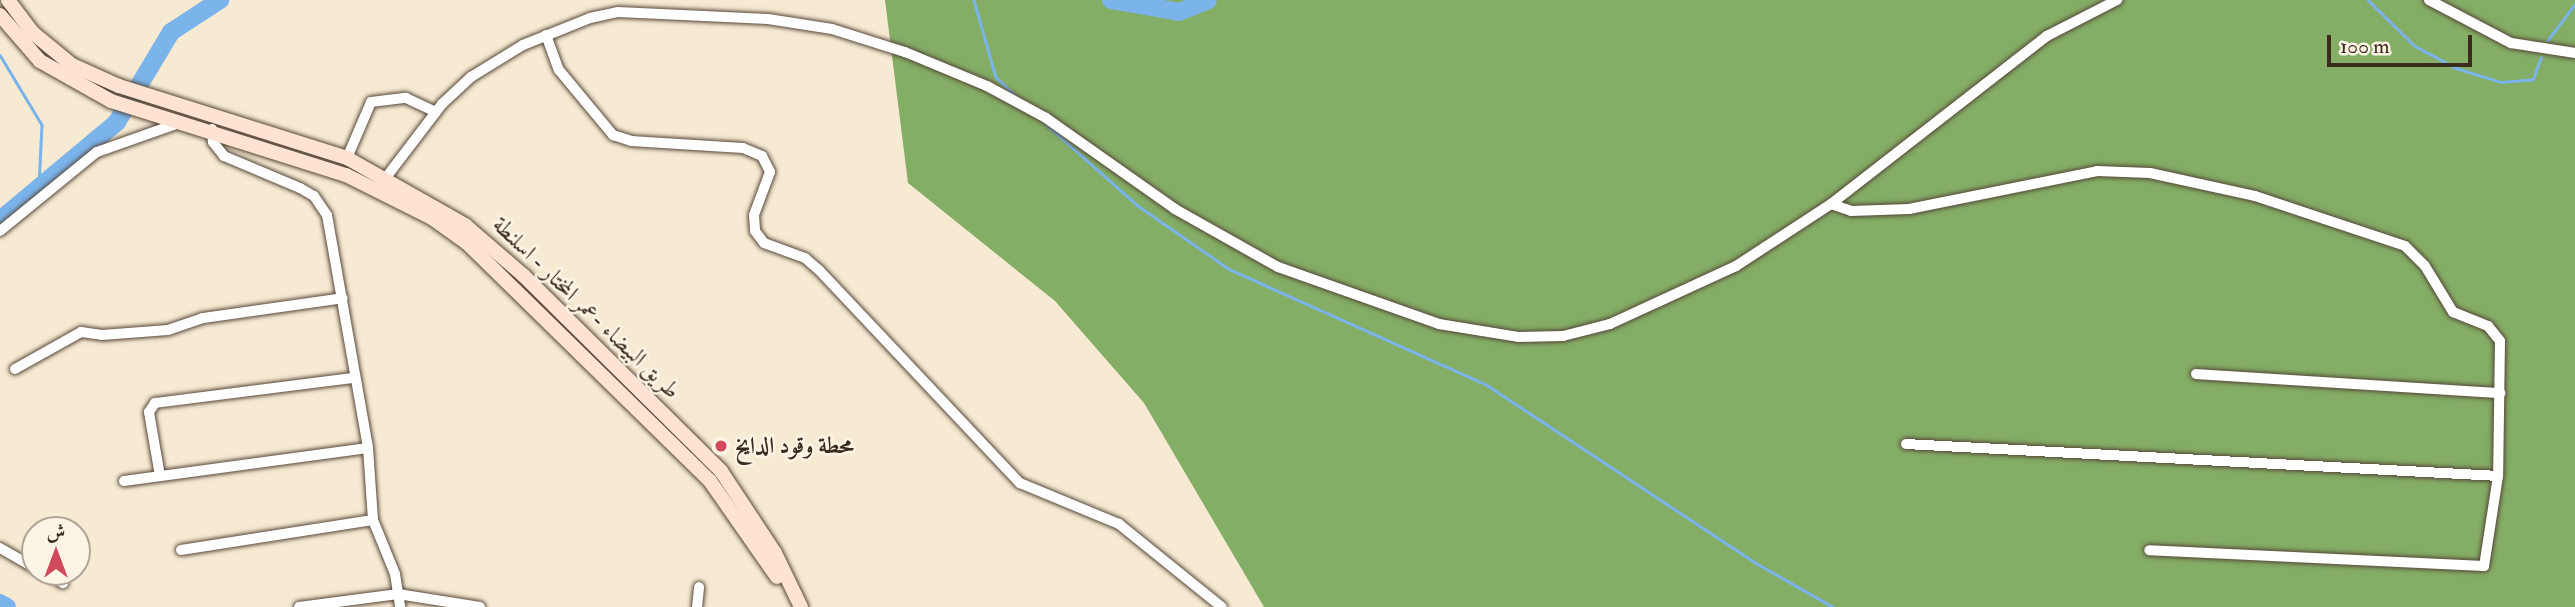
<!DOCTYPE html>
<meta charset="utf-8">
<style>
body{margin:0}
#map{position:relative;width:2575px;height:607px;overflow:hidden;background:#f6ead2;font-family:"IM FELL Double Pica",Amiri,serif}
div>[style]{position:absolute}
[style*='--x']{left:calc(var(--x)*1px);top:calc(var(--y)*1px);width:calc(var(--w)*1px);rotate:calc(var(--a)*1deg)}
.forest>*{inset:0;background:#84ad65}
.stream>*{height:2.5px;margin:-1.25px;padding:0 1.25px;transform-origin:1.25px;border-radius:1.25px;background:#7bb3eb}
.river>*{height:18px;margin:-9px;padding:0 9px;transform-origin:9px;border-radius:9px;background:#7bb3eb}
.roads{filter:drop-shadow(0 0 2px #574739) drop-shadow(0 0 2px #574739)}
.minor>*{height:10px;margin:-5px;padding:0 5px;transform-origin:5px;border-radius:5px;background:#fff}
.secondary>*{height:14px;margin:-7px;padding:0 7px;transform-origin:7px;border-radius:7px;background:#fee3d2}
.dots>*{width:19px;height:19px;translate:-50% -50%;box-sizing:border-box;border:4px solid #fcf5e5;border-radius:50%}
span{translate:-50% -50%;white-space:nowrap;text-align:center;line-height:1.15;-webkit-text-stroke:5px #fcf5e5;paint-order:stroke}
.street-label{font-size:23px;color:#3b2a1e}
.poi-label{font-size:23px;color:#3b2a1e;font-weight:700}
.left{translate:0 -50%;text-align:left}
.north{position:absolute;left:21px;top:516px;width:70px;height:70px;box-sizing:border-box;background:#fcf5e5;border:2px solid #afa495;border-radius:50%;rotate:0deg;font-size:19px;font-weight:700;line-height:28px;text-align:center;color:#3b2a1e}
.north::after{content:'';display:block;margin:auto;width:24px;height:32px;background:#d1495b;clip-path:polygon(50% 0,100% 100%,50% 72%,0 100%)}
.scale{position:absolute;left:2327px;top:35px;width:145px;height:32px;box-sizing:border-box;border:4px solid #3b2a1e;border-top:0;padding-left:9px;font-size:21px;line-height:24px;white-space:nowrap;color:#3b2a1e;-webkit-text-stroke:5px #fcf5e5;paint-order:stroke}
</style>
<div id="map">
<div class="forest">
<i style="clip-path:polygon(885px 0,2575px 0,2575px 607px,1264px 607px,1144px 403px,1055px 301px,908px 183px)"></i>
</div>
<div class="stream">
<i style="--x:974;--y:0;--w:80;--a:74.1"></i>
<i style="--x:996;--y:77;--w:28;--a:44"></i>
<i style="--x:2368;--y:0;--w:66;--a:44.4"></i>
<i style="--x:2415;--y:46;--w:47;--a:28.2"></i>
<i style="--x:2456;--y:68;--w:47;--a:17.3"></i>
<i style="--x:2501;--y:82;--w:32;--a:-5"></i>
<i style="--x:2533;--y:79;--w:23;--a:-70"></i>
<i style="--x:2547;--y:41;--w:46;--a:-52.9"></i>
<i style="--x:0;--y:55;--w:82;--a:59"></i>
<i style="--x:42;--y:125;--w:62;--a:92.8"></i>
<i style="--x:1047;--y:125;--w:120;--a:41.6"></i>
<i style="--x:1137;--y:205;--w:112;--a:34.8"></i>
<i style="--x:1229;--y:269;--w:283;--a:24.2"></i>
<i style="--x:1487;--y:385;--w:323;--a:33.5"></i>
<i style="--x:1756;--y:563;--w:89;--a:29.7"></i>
</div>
<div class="river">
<i style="--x:1111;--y:0;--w:69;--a:10"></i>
<i style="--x:1179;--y:12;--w:31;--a:-22"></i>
<i style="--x:0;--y:220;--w:153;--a:-39.9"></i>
<i style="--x:117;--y:122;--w:105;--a:-59"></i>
<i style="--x:171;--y:32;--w:59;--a:-33.1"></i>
<i style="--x:0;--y:603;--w:8;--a:30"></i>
</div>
<div class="roads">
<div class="minor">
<i style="--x:2429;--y:0;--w:93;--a:27.7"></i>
<i style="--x:2511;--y:43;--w:65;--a:8.9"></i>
<i style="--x:546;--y:35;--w:37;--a:70"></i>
<i style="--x:559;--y:70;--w:85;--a:50.3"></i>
<i style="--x:613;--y:135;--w:19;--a:18"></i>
<i style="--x:631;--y:141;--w:112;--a:3.6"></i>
<i style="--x:743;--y:148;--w:21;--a:23"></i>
<i style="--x:762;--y:156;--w:18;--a:63"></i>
<i style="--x:770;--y:172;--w:46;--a:110.4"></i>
<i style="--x:754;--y:215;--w:16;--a:86"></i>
<i style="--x:755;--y:231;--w:15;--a:53"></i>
<i style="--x:764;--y:243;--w:44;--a:20.1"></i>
<i style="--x:805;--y:258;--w:18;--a:41"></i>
<i style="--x:819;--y:270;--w:293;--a:46.7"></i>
<i style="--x:1020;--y:483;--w:107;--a:22.5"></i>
<i style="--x:1119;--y:524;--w:132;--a:38.9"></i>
<i style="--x:212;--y:129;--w:13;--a:86"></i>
<i style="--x:213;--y:142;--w:18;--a:52"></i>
<i style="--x:224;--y:156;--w:82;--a:22.8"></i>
<i style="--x:300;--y:188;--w:16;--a:30"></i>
<i style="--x:314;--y:196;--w:23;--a:56"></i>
<i style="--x:327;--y:215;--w:237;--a:80"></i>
<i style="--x:368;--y:448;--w:72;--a:86"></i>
<i style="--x:373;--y:520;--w:58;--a:67.8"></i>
<i style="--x:395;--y:574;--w:33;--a:81"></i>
<i style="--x:347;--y:158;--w:61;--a:-66.8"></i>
<i style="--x:371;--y:102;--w:35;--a:-7"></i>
<i style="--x:406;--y:98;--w:33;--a:25"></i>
<i style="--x:381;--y:184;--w:101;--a:-52.7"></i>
<i style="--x:442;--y:104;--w:40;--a:-43"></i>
<i style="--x:471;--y:77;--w:61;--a:-31.6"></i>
<i style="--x:523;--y:45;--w:72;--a:-21.9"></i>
<i style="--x:590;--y:18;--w:29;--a:-12"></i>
<i style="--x:618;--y:12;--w:150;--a:2.7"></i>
<i style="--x:768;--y:19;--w:65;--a:8.9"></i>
<i style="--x:832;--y:29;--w:77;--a:17.5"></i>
<i style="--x:905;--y:52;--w:89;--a:22.5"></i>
<i style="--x:987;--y:86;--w:67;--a:28.5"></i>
<i style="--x:1046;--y:118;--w:158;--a:35.2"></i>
<i style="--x:1175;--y:209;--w:118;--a:29.4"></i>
<i style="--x:1278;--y:267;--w:171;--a:19.5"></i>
<i style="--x:1439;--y:324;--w:80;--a:9.3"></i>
<i style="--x:1518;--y:337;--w:45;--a:-1.3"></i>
<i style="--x:1563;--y:336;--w:49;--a:-14.3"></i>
<i style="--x:1610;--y:324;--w:139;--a:-24.7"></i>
<i style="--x:1736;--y:266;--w:113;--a:-33.1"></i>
<i style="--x:1831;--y:204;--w:274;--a:-37.9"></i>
<i style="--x:2047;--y:36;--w:79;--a:-27.2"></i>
<i style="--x:1831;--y:204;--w:21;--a:19"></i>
<i style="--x:1851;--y:211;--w:58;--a:-2"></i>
<i style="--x:1909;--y:209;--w:192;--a:-11.4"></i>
<i style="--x:2097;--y:171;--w:53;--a:2.2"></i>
<i style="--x:2150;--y:173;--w:107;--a:12.4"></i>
<i style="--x:2255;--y:196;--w:158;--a:18.4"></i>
<i style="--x:2405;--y:246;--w:28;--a:45"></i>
<i style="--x:2425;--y:266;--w:54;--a:58.7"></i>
<i style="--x:2453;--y:312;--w:38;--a:22"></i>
<i style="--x:2488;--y:326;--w:19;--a:51"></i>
<i style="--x:2500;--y:341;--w:135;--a:90.8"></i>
<i style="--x:2498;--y:476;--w:91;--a:98.8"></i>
<i style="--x:2484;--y:566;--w:335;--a:-177.3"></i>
<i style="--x:0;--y:231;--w:125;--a:-39.2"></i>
<i style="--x:97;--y:152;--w:87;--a:-19.5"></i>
<i style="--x:15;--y:369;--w:76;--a:-29.3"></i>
<i style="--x:81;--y:332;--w:21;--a:8"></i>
<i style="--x:102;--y:335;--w:66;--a:-4.3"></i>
<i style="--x:168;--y:330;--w:37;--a:-19"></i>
<i style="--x:203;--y:318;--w:141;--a:-8.1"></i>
<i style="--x:2196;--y:374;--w:305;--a:3.6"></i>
<i style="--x:1906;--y:444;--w:593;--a:3.09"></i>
<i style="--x:160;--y:476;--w:65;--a:-99.8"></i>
<i style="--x:149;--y:412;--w:11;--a:-56"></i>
<i style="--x:155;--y:403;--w:200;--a:-7.2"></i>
<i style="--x:124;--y:481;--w:246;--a:-7.7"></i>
<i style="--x:0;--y:548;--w:40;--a:29.7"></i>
<i style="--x:181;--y:550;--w:194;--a:-8.9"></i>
<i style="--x:43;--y:572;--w:23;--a:29"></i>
<i style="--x:299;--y:607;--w:100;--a:-7.5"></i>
<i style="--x:398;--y:594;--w:83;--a:9"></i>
<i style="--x:697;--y:607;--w:20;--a:-84"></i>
</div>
<div class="secondary">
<i style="--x:8;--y:0;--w:41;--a:52.9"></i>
<i style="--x:33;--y:33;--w:50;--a:39.4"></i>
<i style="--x:72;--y:65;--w:51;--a:24.1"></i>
<i style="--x:119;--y:86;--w:239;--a:17.5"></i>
<i style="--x:347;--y:158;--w:136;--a:29.6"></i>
<i style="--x:465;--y:225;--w:78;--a:40.8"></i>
<i style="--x:524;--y:276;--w:277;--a:44.7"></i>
<i style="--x:721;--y:471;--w:98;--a:56.6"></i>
<i style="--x:775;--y:553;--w:60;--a:64.3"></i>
<i style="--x:0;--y:15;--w:61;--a:49"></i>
<i style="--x:40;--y:61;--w:81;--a:29.4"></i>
<i style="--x:111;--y:101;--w:246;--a:17.5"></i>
<i style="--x:346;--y:175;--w:96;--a:26.6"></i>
<i style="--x:432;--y:218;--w:43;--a:35.5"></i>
<i style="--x:467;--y:243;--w:340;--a:44.4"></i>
<i style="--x:710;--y:481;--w:117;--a:55.1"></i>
</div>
</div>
<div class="dots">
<i style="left:721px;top:446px;background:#d1495b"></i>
</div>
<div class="street-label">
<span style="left:586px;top:308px;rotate:44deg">طريق البيضاء -عمر المختار - اسلنطة</span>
</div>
<div class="poi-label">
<span class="left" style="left:735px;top:446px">محطة وقود الدايخ</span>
</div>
<div class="north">ش</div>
<div class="scale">100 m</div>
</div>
